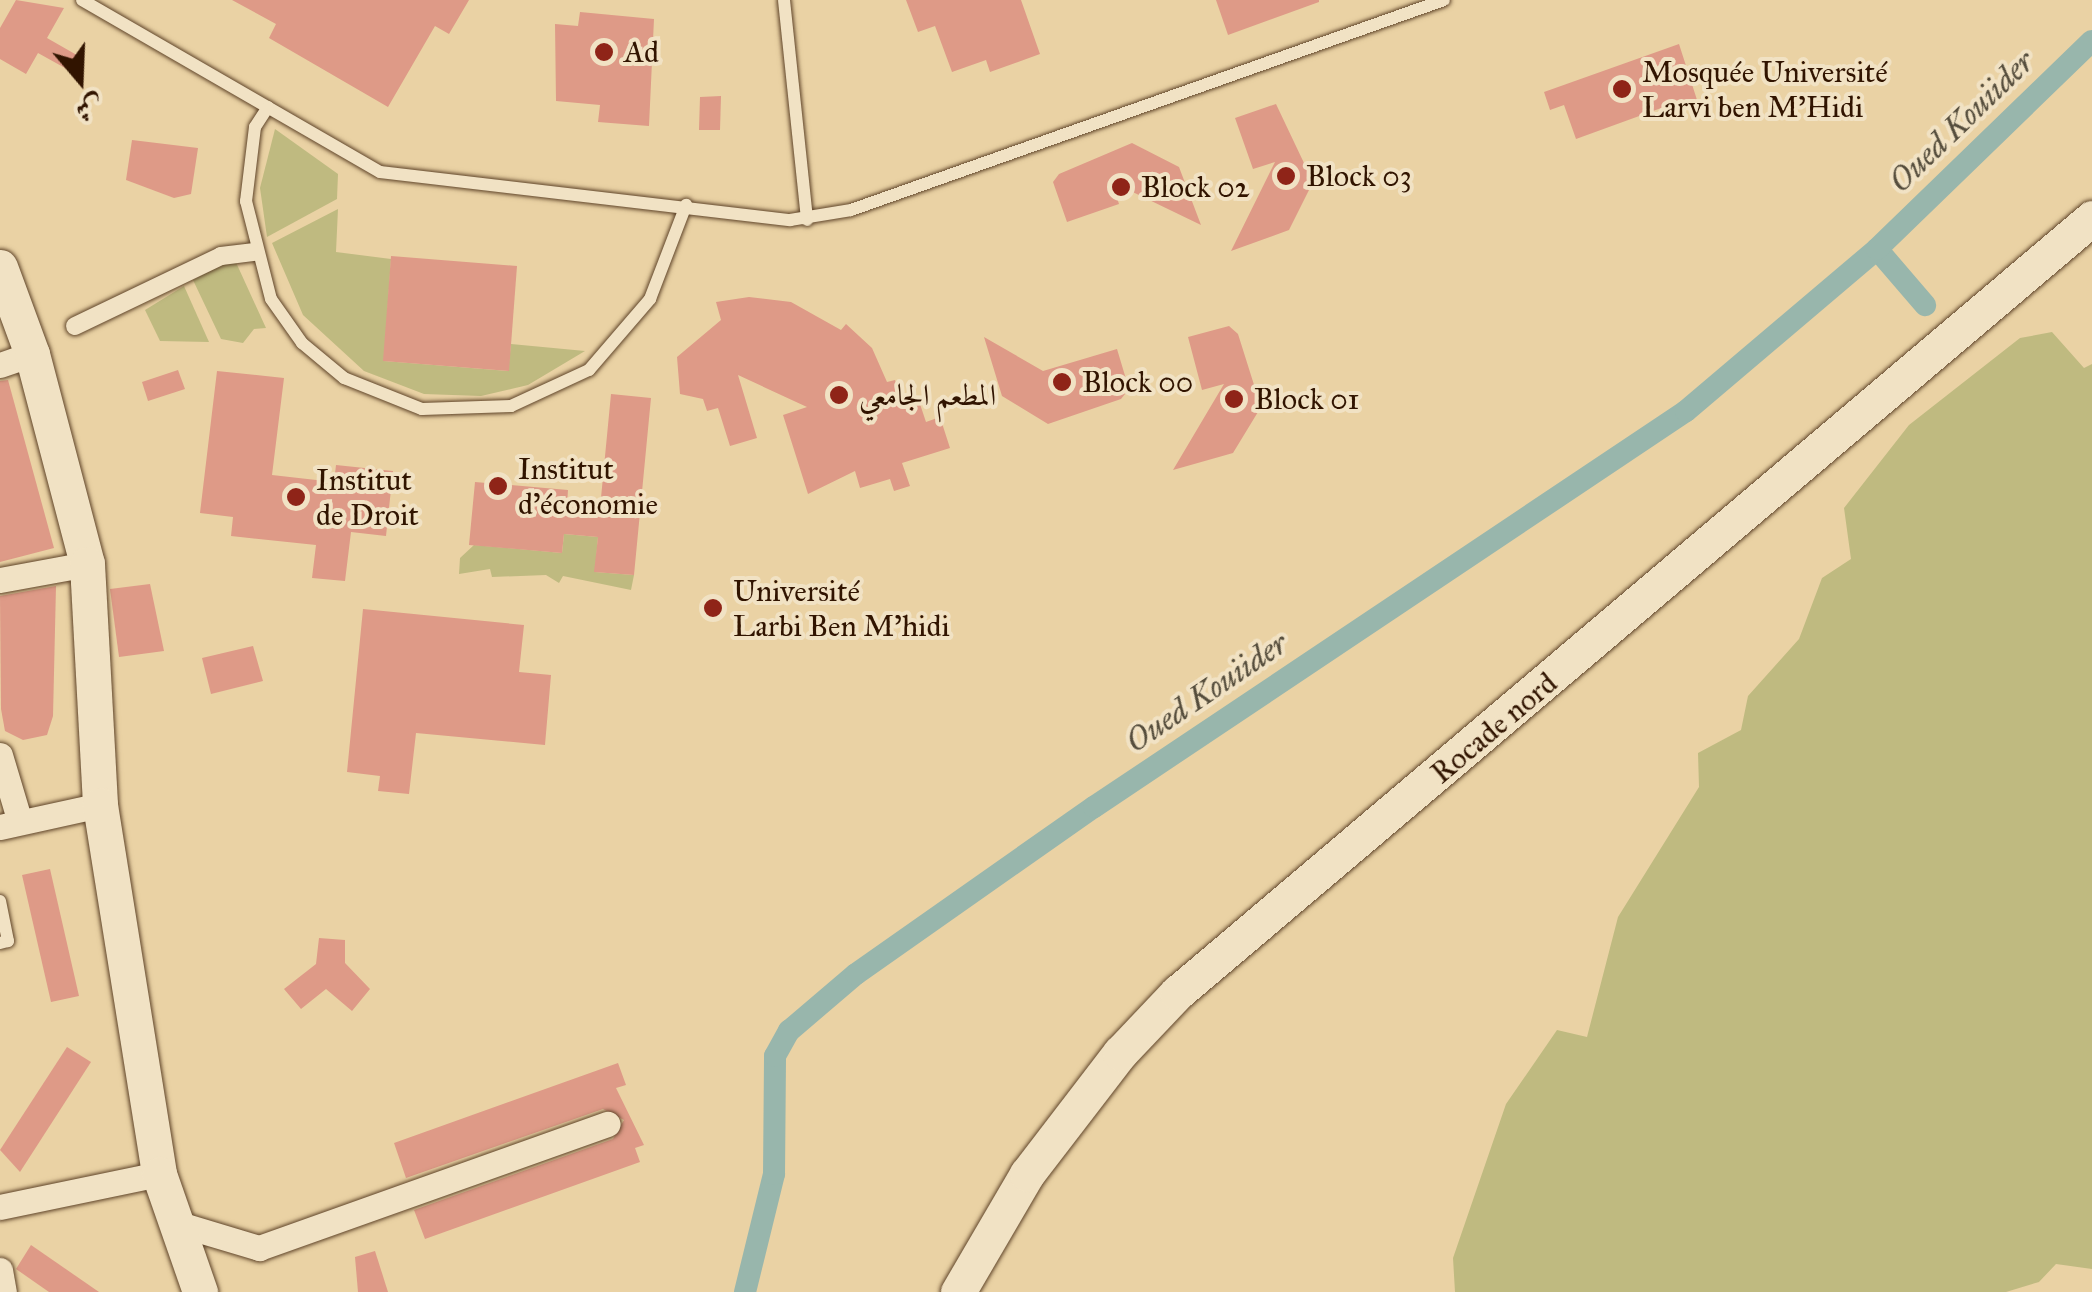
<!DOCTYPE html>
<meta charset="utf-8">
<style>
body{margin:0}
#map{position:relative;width:2092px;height:1292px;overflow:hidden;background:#ead2a4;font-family:"IM FELL Great Primer",Amiri,serif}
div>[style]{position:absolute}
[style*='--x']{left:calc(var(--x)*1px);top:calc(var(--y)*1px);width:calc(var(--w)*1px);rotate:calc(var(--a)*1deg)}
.green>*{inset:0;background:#bfba80}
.canal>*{height:22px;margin:-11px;padding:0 11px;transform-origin:11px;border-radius:11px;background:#98b6ac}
.building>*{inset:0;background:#de9a87}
.roads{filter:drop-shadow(0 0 2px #5f4429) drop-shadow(0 0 2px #5f4429)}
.service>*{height:12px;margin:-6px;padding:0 6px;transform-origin:6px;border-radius:6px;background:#f1e2c4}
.pedestrian>*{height:18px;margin:-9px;padding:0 9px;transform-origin:9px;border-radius:9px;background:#f1e2c4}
.minor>*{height:25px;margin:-12.5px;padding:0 12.5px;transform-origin:12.5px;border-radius:12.5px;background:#f1e2c4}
.secondary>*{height:35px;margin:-17.5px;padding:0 17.5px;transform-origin:17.5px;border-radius:17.5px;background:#f1e2c4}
.dots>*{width:28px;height:28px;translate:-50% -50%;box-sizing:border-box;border:5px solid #f1e2c4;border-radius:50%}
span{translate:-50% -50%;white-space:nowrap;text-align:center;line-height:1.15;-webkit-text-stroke:8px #f1e2c4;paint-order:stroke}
.poi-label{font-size:30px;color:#311400}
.left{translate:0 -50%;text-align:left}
.street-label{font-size:30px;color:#311400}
.water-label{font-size:32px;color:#554d3c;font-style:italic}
.north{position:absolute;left:30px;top:30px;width:100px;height:100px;-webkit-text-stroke:8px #f1e2c4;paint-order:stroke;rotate:161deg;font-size:28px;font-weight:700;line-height:40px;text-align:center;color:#311400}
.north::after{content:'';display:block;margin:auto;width:35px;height:45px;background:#311400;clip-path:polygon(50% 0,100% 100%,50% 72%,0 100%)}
</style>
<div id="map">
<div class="green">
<i style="clip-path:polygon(275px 129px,338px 174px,337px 199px,267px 237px,260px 188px)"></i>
<i style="clip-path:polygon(338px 209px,336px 252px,391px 259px,384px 361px,508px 371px,511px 344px,585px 351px,528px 385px,481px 396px,424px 394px,364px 371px,303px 315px,272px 243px)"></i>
<i style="clip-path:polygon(234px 258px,266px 328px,254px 329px,243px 343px,221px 339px,193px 280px)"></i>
<i style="clip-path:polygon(184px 286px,209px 342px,160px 341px,145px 310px)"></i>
<i style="clip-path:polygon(2052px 332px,2084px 368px,2092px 364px,2092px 1269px,2056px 1264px,2039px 1282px,2006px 1292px,1455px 1292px,1453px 1258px,1506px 1104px,1557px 1030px,1587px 1037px,1618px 917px,1699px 787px,1698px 753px,1741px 730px,1748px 696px,1799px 639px,1822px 578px,1851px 559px,1844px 508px,1909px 425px,2020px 338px)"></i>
<i style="clip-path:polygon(564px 534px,598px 537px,595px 572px,634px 575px,631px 590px,563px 576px,559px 583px,546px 575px,492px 577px,490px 569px,459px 574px,460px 558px,474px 545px,562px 553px)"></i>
</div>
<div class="canal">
<i style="--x:1877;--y:249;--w:74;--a:49.4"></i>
<i style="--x:745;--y:1292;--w:122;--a:-76.2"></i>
<i style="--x:774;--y:1174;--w:118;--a:-89.5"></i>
<i style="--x:775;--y:1056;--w:29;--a:-61"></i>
<i style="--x:789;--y:1031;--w:88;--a:-40.4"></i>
<i style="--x:856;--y:974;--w:291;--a:-35.1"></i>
<i style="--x:1094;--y:807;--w:712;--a:-33.78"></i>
<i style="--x:1686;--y:411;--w:250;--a:-40.3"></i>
<i style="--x:1877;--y:249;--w:299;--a:-44.1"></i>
</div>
<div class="building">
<i style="clip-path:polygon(16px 0,64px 8px,47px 38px,82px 58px,74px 73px,38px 53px,26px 74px,0 59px,0 28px)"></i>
<i style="clip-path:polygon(232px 0,469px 0,449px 34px,435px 26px,388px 107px,269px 38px,276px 24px)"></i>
<i style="clip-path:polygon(906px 0,1021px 0,1040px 54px,990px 72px,986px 60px,952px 72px,935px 26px,918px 32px)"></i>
<i style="clip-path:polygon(1216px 0,1319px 0,1319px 2px,1228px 35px)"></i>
<i style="clip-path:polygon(580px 12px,654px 19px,649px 126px,598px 122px,600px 105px,556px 101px,555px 24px,578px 26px)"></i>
<i style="clip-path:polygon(1679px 44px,1698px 103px,1667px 114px,1664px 107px,1576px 139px,1564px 105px,1550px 110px,1544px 92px)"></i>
<i style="clip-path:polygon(721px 96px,720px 130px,699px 130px,700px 97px)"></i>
<i style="clip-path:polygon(1276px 104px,1313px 182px,1289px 230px,1231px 251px,1275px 162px,1253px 169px,1235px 118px)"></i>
<i style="clip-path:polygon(132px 140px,198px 148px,191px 194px,174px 198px,126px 180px)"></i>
<i style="clip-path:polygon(1132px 143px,1179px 167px,1201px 225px,1112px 182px,1119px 204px,1067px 222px,1053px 182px,1059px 174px)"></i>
<i style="clip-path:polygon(391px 256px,517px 266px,509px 371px,383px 361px)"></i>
<i style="clip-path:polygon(749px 297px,791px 302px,841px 330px,846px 324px,872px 348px,887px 382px,895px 380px,904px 406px,919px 401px,926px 422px,940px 417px,950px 448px,902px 463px,910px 486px,894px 491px,890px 479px,860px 488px,855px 471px,808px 494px,783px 415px,807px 407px,738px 375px,757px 438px,730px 446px,718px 408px,707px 411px,703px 399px,680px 394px,677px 357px,721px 320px,716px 302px)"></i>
<i style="clip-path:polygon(1229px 326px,1238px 334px,1261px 407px,1233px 453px,1173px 470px,1224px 384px,1202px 390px,1188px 337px)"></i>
<i style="clip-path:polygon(984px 337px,1043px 371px,1117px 349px,1129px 389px,1121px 399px,1048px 424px,1002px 396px)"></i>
<i style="clip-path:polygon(178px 370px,185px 389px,148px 401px,142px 382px)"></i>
<i style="clip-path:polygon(217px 371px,284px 378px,272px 475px,334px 482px,336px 465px,393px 471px,386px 536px,351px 532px,345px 581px,312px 578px,316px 545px,231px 536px,233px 517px,200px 513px)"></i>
<i style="clip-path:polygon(8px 380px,54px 548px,0 562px,0 381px)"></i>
<i style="clip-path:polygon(611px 394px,651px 398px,634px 575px,594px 572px,598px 537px,564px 534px,562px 553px,469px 545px,475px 482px,568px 490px,567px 505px,600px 508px)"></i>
<i style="clip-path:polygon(150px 584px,164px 651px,119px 657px,110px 589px)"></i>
<i style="clip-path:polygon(56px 586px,53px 716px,47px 735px,23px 740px,5px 731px,1px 709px,0 596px)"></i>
<i style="clip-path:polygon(363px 609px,524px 625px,519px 672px,551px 675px,545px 745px,416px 733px,409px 794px,378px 791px,380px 776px,347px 772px)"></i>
<i style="clip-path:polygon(253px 646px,263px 681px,211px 694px,202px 658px)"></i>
<i style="clip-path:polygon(50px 869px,79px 996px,51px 1002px,22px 875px)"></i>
<i style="clip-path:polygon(319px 938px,345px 940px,345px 963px,370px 989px,352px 1011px,326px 989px,301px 1009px,284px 989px,316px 964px)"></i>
<i style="clip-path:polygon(67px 1047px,91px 1062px,20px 1172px,0 1150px)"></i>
<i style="clip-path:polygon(618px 1063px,626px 1085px,616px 1088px,644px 1145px,635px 1148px,640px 1162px,425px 1239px,414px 1210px,613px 1139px,624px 1120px,603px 1109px,406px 1178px,394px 1143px)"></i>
<i style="clip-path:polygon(31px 1245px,99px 1292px,49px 1292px,16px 1269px)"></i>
<i style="clip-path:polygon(375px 1251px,388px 1292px,358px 1292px,355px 1257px)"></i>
</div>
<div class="roads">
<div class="service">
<i style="--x:82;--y:0;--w:344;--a:30"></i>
<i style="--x:380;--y:172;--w:413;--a:6.7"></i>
<i style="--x:790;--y:220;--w:62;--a:-9.3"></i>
<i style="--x:851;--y:210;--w:629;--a:-19.5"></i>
<i style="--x:784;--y:0;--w:221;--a:84"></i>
<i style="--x:268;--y:107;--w:24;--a:123"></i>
<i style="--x:255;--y:127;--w:75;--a:96.9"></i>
<i style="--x:246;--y:201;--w:101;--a:75.7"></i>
<i style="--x:271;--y:299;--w:54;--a:54.8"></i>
<i style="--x:302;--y:343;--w:55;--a:39.8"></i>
<i style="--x:344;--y:378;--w:84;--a:21.7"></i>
<i style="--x:422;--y:409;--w:89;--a:-1.9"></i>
<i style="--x:511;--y:406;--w:86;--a:-24.8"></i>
<i style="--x:589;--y:370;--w:94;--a:-49.3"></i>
<i style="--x:650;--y:299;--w:101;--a:-69"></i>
<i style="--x:0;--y:901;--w:41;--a:78.7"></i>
<i style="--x:8;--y:941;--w:8;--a:166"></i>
</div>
<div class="pedestrian">
<i style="--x:75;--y:326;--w:162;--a:-25.6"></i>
<i style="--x:221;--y:256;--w:34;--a:-7"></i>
</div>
<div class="minor">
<i style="--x:0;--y:365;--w:34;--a:-19"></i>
<i style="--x:0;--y:580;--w:88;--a:-10.4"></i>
<i style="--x:0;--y:755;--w:70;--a:73.4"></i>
<i style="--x:0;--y:827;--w:102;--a:-12.4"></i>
<i style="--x:0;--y:1207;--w:162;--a:-11.7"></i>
<i style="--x:179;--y:1224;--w:84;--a:16.7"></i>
<i style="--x:259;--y:1248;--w:370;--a:-19.6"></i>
<i style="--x:0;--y:1270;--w:22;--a:80"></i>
</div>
<div class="secondary">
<i style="--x:0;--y:267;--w:93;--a:69.8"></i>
<i style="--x:32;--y:354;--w:217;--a:75.3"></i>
<i style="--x:87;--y:564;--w:241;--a:86.9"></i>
<i style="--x:100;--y:805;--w:374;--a:80.9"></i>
<i style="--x:159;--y:1174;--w:125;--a:70.8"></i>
<i style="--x:958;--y:1292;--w:137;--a:-59.7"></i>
<i style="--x:1027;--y:1174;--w:153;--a:-52.5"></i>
<i style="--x:1120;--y:1053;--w:83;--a:-46.5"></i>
<i style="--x:1177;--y:993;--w:1199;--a:-40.26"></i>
</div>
</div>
<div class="dots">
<i style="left:604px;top:52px;background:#8f2418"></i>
<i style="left:1622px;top:89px;background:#8f2418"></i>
<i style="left:1286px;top:176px;background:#8f2418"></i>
<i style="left:1121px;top:187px;background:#8f2418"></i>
<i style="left:1062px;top:382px;background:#8f2418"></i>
<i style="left:839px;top:395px;background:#8f2418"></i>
<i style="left:1234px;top:399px;background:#8f2418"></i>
<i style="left:498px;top:486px;background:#8f2418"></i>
<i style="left:296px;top:497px;background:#8f2418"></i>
<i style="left:713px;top:608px;background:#8f2418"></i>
</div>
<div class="poi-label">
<span class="left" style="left:624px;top:52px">Ad</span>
<span class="left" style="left:1642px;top:89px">Mosquée Université<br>Larvi ben M'Hidi</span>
<span class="left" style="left:1306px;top:176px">Block 03</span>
<span class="left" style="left:1141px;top:187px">Block 02</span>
<span class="left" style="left:1082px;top:382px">Block 00</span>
<span class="left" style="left:859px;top:395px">المطعم الجامعي</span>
<span class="left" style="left:1254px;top:399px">Block 01</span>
<span class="left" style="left:518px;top:486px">Institut<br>d'économie</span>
<span class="left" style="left:316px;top:497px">Institut<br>de Droit</span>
<span class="left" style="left:733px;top:608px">Université<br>Larbi Ben M'hidi</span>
</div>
<div class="street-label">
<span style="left:1494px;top:728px;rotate:-40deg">Rocade nord</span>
</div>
<div class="water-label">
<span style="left:1962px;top:122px;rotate:-44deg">Oued Kouiider</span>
<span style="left:1207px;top:693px;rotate:-34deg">Oued Kouiider</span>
</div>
<div class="north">ش</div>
</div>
